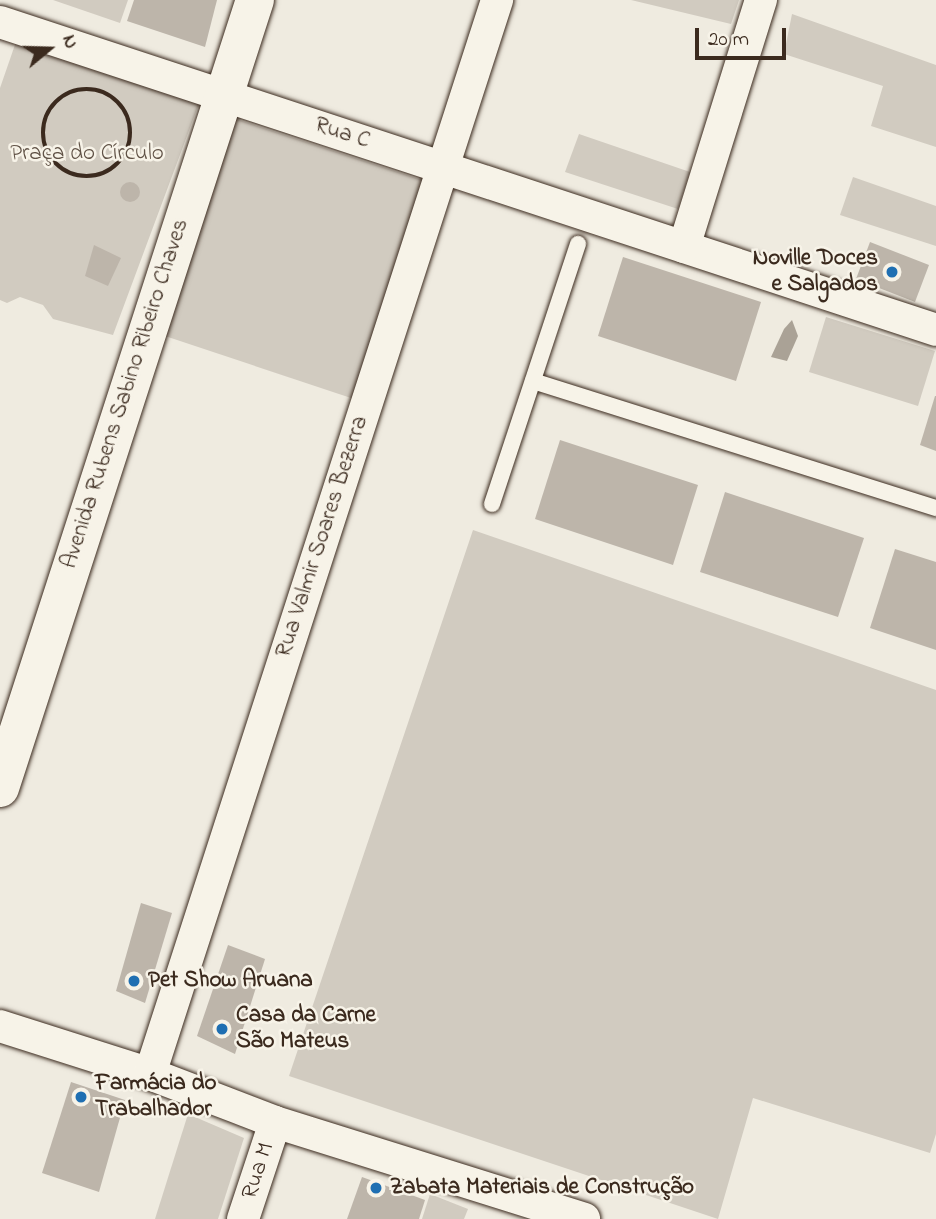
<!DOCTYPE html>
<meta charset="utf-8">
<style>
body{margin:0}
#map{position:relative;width:936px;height:1219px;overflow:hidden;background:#efebe0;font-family:"Indie Flower",sans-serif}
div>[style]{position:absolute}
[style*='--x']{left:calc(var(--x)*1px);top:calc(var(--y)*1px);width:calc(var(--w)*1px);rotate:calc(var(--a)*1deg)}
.green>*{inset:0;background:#d1cbc0}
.water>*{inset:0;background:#aaa296}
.building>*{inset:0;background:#bdb5aa}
.round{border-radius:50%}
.path>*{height:4.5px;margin-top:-2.25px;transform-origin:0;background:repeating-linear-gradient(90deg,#3b2a1e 0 5px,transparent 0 10px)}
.path>.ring{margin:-2.25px;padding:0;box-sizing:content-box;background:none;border:4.5px solid #3b2a1e;border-radius:50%}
.roads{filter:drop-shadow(0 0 2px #3b2a1e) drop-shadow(0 0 2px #3b2a1e)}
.service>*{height:16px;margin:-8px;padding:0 8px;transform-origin:8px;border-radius:8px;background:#f7f3e8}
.minor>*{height:32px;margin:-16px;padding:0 16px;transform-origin:16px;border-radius:16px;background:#f7f3e8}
.tertiary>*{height:38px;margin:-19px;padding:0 19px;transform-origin:19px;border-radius:19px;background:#f7f3e8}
.dots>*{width:19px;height:19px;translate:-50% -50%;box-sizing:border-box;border:4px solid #f7f3e8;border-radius:50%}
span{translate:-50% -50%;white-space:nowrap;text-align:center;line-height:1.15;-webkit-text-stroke:5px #f7f3e8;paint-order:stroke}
.street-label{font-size:23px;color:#3b2a1e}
.park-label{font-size:23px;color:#605246}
.poi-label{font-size:23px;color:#3b2a1e;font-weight:700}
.right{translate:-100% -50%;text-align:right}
.left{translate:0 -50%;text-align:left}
.north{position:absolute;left:14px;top:14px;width:70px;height:70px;-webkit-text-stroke:5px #f7f3e8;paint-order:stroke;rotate:71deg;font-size:19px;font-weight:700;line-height:28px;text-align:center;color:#3b2a1e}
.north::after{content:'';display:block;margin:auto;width:24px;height:32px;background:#3b2a1e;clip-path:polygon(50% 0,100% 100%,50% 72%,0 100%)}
.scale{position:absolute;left:695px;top:28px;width:91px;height:32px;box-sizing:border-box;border:4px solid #3b2a1e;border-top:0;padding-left:9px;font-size:21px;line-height:24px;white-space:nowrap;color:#3b2a1e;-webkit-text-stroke:5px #f7f3e8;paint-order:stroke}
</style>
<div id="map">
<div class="green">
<i style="clip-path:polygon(53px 0,128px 0,120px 23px)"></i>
<i style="clip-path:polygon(631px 0,739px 0,731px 24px)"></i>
<i style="clip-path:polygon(792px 14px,936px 65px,936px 147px,871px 126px,883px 86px,784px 54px)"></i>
<i style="clip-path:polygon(18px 36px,200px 101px,113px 335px,53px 319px,43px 305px,20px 297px,7px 303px,0 300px,0 88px)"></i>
<i style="clip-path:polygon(233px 118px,425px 181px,354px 399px,162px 335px)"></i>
<i style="clip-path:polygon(579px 134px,690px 172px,678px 209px,565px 172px)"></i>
<i style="clip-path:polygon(853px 177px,936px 206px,936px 246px,840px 215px)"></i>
<i style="clip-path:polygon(826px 317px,935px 351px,918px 406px,809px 372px)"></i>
<i style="clip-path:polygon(473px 530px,936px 690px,936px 1134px,930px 1153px,753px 1098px,718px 1219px,289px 1076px)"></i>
<i style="clip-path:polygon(188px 1114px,244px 1138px,218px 1219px,155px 1219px)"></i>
<i style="clip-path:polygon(430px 1194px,468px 1209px,464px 1219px,422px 1219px)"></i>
</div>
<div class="water">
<i style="clip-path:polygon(792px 320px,798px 336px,787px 361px,771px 357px,784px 329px)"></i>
</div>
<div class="building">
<i style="clip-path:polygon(134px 0,217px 0,205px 47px,127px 21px)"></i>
<i class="round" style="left:120px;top:182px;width:20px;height:20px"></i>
<i style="clip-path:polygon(870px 242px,929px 265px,915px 302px,856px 279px)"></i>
<i style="clip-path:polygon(94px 245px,121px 258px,108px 286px,85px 276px)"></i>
<i style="clip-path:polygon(623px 257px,761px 302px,736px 381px,598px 336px)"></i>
<i style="clip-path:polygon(935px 396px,936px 396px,936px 451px,920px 445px)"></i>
<i style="clip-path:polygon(560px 440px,698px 485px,673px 565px,535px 519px)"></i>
<i style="clip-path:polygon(725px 492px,864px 538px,838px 617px,700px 572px)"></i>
<i style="clip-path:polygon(895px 549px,936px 562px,936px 650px,870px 628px)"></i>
<i style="clip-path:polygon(141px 903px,172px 913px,145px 1003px,116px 991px)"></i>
<i style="clip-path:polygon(228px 945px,265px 959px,235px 1054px,197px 1036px)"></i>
<i style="clip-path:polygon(71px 1082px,125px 1100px,99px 1192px,42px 1173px)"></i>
<i style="clip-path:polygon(362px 1177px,425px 1200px,419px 1219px,347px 1219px)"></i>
</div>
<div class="path">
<i class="ring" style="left:43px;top:89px;width:83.5px;height:83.5px"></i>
</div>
<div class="roads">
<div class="service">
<i style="--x:533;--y:381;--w:423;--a:17.5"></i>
<i style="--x:492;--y:504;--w:274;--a:-71.7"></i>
</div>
<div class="minor">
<i style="--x:0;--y:22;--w:985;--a:18.21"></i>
<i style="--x:684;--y:247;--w:259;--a:-72.7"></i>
<i style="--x:0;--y:1026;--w:157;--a:17.7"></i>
<i style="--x:150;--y:1074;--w:134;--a:21"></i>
<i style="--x:275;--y:1122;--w:324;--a:17.4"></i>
<i style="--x:150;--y:1074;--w:1129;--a:-72.09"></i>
<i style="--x:243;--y:1219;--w:102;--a:-71.7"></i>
</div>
<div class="tertiary">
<i style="--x:0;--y:788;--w:828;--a:-72.07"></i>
</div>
</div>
<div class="dots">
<i style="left:892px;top:272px;background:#1f6fb2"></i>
<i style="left:134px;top:981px;background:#1f6fb2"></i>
<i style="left:222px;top:1029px;background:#1f6fb2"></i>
<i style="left:81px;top:1097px;background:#1f6fb2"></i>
<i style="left:376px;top:1188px;background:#1f6fb2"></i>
</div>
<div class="street-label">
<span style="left:342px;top:134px;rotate:18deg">Rua C</span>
<span style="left:126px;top:394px;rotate:-72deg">Avenida Rubens Sabino Ribeiro Chaves</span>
<span style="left:323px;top:537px;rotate:-72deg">Rua Valmir Soares Bezerra</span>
<span style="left:259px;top:1171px;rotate:-72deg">Rua M</span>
</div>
<div class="park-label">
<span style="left:87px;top:154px">Praça do Círculo</span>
</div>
<div class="poi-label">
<span class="right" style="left:878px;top:272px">Noville Doces<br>e Salgados</span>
<span class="left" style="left:148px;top:981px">Pet Show Aruana</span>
<span class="left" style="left:236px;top:1029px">Casa da Carne<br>São Mateus</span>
<span class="left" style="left:95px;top:1097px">Farmácia do<br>Trabalhador</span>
<span class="left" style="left:390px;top:1188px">Zabata Materiais de Construção</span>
</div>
<div class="north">N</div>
<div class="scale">20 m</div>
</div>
